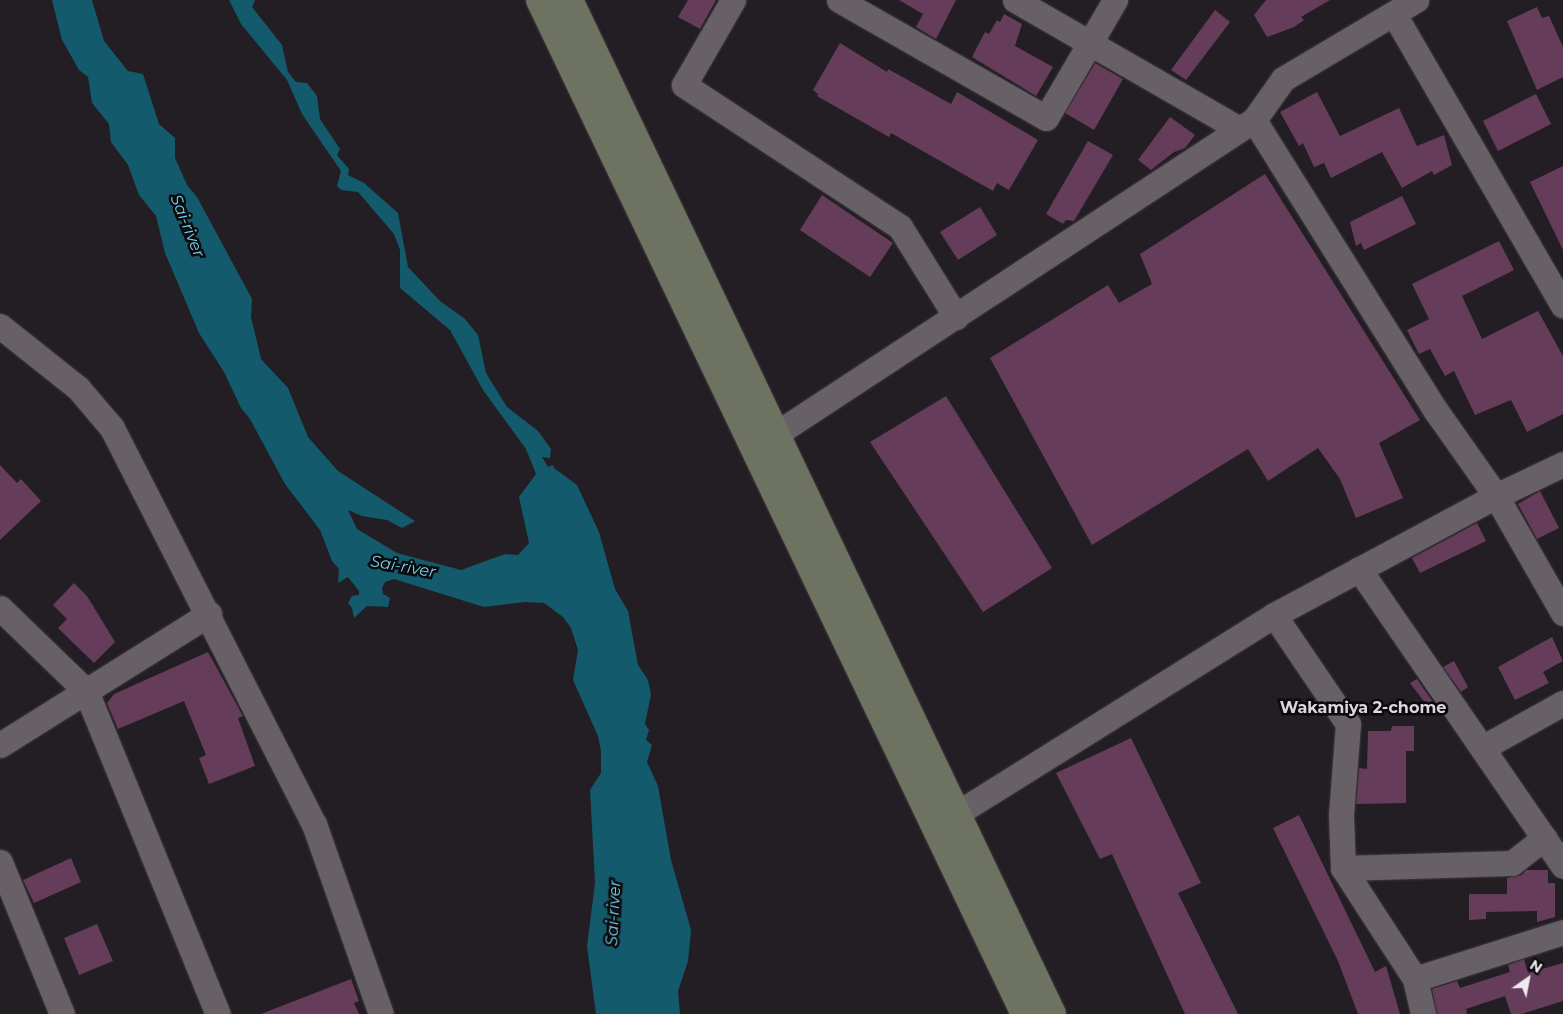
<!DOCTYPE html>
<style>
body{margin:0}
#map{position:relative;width:1563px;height:1014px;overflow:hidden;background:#231e23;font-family:Montserrat,sans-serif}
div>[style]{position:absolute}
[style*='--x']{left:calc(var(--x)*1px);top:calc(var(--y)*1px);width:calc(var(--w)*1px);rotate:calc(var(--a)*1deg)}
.water>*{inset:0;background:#125a6c}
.building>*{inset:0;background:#653d5b}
.roads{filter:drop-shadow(0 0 1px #3e3a3e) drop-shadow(0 0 1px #3e3a3e)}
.street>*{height:25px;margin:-12.5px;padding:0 12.5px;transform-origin:12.5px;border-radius:12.5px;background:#676067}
.secondary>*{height:28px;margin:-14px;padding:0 14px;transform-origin:14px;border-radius:14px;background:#6d7261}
span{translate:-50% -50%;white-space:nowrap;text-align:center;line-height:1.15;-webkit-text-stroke:5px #0b090b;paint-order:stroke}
.water-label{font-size:16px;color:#71d6f3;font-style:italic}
.neighbourhood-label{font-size:16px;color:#ddd6dd;font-weight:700}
.north{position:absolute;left:1503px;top:954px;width:50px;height:50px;-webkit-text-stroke:4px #0b090b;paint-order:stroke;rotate:33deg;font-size:14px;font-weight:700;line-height:20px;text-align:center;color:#eeeaee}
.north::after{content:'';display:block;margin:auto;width:18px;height:22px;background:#eeeaee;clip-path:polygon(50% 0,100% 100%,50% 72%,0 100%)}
</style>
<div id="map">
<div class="water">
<i style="clip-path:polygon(52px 0,92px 0,104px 41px,128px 71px,143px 74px,159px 124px,175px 138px,175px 158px,187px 185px,197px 197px,252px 299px,251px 317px,261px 359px,288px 388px,308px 437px,338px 471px,415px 521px,402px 528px,387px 520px,362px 516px,348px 510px,357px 529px,397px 553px,461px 570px,505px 554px,518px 555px,529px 543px,519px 497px,536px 474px,526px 449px,483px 390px,450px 330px,400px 288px,400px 250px,394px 234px,358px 192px,341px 190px,337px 186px,341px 171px,302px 114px,287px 80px,241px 24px,229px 0,255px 0,252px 7px,282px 45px,288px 72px,296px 82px,307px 83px,317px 96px,320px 119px,340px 149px,337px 155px,349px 169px,348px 175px,364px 183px,398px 213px,408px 267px,440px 301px,465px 319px,478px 335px,486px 373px,507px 407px,538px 431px,551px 449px,550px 458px,542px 457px,548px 467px,553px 465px,554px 468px,577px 485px,599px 532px,615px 589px,628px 611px,638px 665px,648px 680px,651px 694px,645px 724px,649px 730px,646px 740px,652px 745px,647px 762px,658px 786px,671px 860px,691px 930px,688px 961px,678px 991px,680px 1014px,596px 1014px,587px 946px,595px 883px,590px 790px,601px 773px,601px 751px,598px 736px,573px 680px,578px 650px,571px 628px,563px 617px,544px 603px,525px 602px,484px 607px,394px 579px,385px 582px,382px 588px,383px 594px,390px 598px,388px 607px,367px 606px,354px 618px,352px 608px,348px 603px,352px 596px,359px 595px,359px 591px,348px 577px,338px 583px,339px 569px,332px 561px,320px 530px,285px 484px,250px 419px,241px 408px,224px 372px,199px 333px,165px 253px,156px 216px,139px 195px,128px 165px,111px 142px,109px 124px,92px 103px,88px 77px,79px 70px,62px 40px)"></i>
</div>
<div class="building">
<i style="clip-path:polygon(688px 0,716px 0,700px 29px,678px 17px)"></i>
<i style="clip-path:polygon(899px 0,956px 0,936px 39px,916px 27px,923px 14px)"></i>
<i style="clip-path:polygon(1266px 0,1330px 0,1301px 17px,1304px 20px,1294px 27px,1267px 37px,1254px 15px)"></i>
<i style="clip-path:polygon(1537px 7px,1542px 18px,1549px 16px,1563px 47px,1563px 77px,1537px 90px,1507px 21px)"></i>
<i style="clip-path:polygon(1215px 10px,1230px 22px,1186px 80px,1171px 70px)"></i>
<i style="clip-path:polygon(1004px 14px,1022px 24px,1015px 46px,1053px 67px,1036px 96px,972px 57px,985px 32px,989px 34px,997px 20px,1000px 22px)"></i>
<i style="clip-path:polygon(840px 43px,887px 72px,888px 69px,951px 104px,957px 92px,1038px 140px,1009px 190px,997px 183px,993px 191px,891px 133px,889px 137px,817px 96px,818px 94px,813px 90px)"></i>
<i style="clip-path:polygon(1095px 63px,1123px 79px,1094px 130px,1065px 113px)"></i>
<i style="clip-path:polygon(1317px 92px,1340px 136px,1399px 108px,1417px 146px,1444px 135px,1452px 165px,1434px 175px,1432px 171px,1402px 188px,1382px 152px,1331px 178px,1324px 163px,1314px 167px,1303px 143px,1299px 146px,1280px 112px)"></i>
<i style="clip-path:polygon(1536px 94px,1551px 124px,1498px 151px,1483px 121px)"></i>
<i style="clip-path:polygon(1170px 117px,1195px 135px,1185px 148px,1174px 152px,1151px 170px,1138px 160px)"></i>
<i style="clip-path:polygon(1088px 141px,1113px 155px,1074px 221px,1066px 220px,1063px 224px,1046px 214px)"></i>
<i style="clip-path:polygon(1563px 166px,1563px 250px,1530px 182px)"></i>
<i style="clip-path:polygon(1265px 174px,1420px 420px,1379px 443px,1403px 498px,1356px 518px,1340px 479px,1318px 448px,1268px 481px,1248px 449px,1092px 545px,990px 358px,1108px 285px,1119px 303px,1152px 284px,1140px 254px)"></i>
<i style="clip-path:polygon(822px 195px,893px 243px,870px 277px,800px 230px)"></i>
<i style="clip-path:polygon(1402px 196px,1416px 224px,1364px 250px,1361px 243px,1356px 246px,1350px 222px)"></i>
<i style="clip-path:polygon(980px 207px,997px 235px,958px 260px,940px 232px)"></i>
<i style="clip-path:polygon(1499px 241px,1514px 270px,1462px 296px,1482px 339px,1538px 311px,1563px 356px,1563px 414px,1527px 432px,1511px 400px,1475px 415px,1454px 371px,1445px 376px,1430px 349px,1419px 354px,1407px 330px,1429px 319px,1412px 284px)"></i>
<i style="clip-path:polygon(946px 396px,1052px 568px,983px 612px,870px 442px)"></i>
<i style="clip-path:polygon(0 465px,17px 483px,21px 479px,41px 501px,0 540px)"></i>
<i style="clip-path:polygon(1540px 491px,1559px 528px,1537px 539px,1518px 504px)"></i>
<i style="clip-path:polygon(1477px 523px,1486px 541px,1420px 573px,1412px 558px)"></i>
<i style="clip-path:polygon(74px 583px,87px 596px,115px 642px,94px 663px,58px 628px,67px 619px,53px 605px)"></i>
<i style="clip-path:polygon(1552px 637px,1563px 661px,1543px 672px,1549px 683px,1515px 700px,1498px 667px)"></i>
<i style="clip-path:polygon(208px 652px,243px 716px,238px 718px,255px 766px,209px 784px,199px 758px,206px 755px,184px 701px,118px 729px,107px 703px,114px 694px)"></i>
<i style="clip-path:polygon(1454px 661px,1468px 687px,1461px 692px,1443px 667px)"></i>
<i style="clip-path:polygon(1417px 679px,1437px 708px,1432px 712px,1410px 683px)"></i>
<i style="clip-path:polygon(1392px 726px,1414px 726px,1414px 751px,1406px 751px,1406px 803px,1356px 804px,1359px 768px,1367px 769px,1368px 731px,1391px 731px)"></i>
<i style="clip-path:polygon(1131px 738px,1201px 883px,1178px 893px,1238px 1014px,1185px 1014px,1112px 854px,1100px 859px,1056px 773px)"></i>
<i style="clip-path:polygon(1299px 815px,1375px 972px,1386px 966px,1400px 1014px,1358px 1014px,1338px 961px,1273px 828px)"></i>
<i style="clip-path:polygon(71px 858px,81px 882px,34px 903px,23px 880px)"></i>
<i style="clip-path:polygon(1526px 870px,1548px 870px,1548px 883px,1555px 883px,1555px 917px,1537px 922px,1537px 911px,1486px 912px,1486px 919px,1469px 920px,1469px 894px,1507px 894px,1507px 878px,1522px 875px)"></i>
<i style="clip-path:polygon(97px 924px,113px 961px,79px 975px,64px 938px)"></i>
<i style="clip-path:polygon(1524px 959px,1528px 973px,1563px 963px,1563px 1001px,1522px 1014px,1511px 1014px,1505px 996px,1466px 1009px,1467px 1014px,1437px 1014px,1432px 989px,1457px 981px,1460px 988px,1510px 972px,1508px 965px)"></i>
<i style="clip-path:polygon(351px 979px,359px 1001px,354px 1003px,359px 1014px,261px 1014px)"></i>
</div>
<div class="roads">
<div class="street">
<i style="--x:733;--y:0;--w:98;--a:120"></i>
<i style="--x:684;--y:85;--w:258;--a:33.3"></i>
<i style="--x:900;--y:227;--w:106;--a:58.1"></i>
<i style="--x:839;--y:0;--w:238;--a:29.7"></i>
<i style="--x:1046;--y:118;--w:137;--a:-59.7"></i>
<i style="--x:1015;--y:0;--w:258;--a:29.9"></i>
<i style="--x:1394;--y:14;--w:337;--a:59.9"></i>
<i style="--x:1254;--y:120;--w:343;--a:58"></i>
<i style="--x:1436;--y:411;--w:104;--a:54.8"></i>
<i style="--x:1496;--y:496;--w:135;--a:60.2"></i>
<i style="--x:0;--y:326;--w:100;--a:38.5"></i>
<i style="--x:78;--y:388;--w:52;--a:49.6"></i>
<i style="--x:112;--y:428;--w:445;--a:63"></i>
<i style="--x:314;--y:824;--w:201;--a:70.6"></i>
<i style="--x:759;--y:445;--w:592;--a:-33.29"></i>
<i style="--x:1254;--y:120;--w:50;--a:-54.7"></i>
<i style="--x:1283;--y:79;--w:155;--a:-30.7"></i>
<i style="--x:1359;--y:569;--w:360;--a:55.5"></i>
<i style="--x:0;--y:608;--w:120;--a:44"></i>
<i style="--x:86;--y:691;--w:349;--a:67.8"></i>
<i style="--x:1274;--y:615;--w:132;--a:55.8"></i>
<i style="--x:1348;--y:724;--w:92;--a:94.4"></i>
<i style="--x:1341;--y:816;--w:52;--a:87.8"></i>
<i style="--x:1343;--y:868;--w:132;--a:57"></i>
<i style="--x:1415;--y:979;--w:36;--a:77"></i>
<i style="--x:0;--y:745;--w:247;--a:-32.1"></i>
<i style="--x:1482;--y:748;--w:93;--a:-29.1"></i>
<i style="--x:940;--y:824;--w:394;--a:-32"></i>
<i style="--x:1274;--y:615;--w:252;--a:-28.2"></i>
<i style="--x:1496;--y:496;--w:74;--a:-25.5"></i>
<i style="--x:0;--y:862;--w:164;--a:67.8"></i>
<i style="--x:1343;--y:868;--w:169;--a:-1.7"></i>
<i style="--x:1512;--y:863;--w:41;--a:-38"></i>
<i style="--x:1415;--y:979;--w:155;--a:-17.6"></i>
</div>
<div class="secondary">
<i style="--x:540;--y:0;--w:1124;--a:64.44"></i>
<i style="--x:569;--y:0;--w:1123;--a:64.53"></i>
</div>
</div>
<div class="water-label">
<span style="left:187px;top:226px;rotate:68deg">Sai-river</span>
<span style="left:403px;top:567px;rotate:10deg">Sai-river</span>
<span style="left:614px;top:913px;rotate:-87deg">Sai-river</span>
</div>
<div class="neighbourhood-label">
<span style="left:1363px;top:708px">Wakamiya 2-chome</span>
</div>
<div class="north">N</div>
</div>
